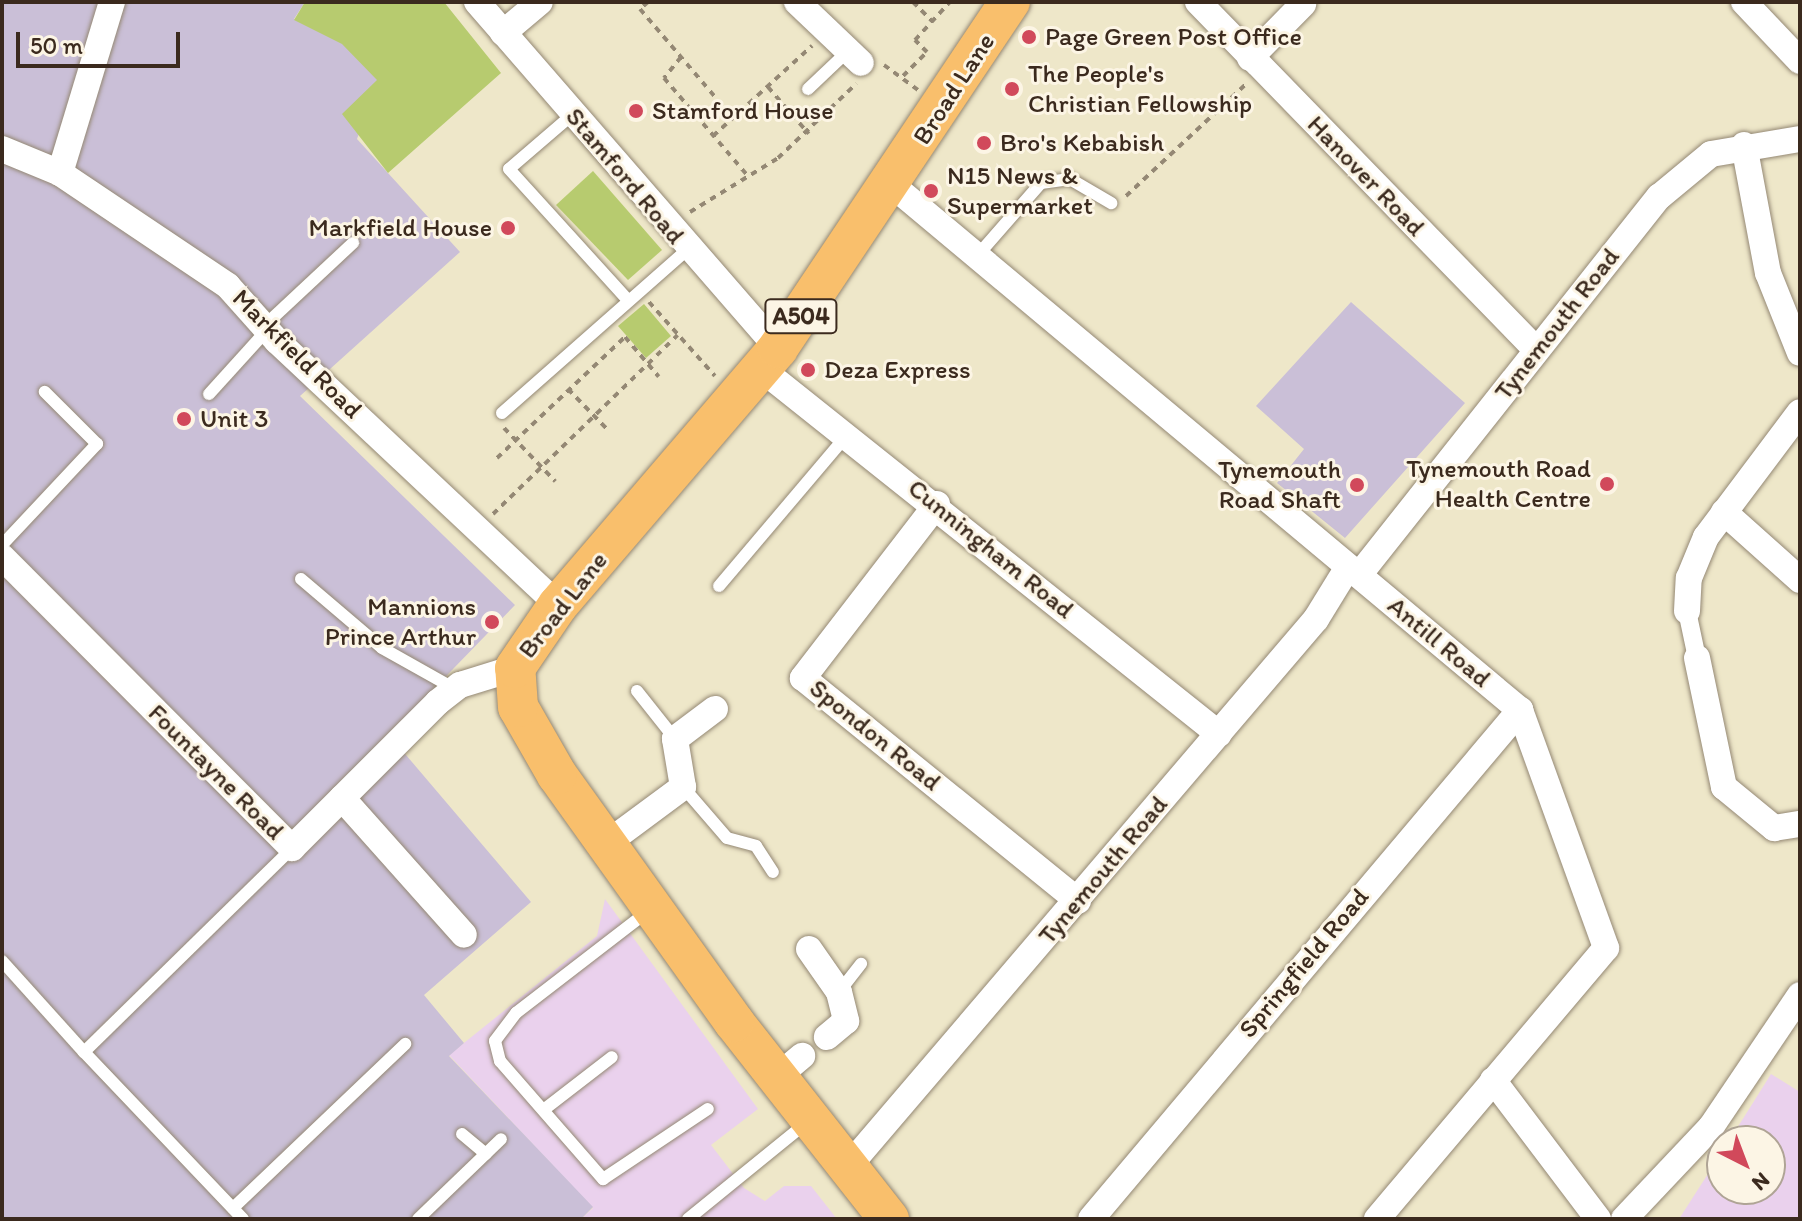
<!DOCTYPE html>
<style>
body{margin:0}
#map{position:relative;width:1802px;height:1221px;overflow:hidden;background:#eee7c9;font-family:Itim,sans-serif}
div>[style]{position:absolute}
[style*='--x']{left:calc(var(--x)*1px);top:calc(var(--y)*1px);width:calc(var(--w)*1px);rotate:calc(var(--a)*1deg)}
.built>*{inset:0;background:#ead1ed}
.industrial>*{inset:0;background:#cabfd7}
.green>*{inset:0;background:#b7cb6f}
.path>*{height:4px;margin-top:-2px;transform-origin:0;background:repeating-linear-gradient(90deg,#948874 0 6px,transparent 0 12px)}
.roads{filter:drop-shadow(0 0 2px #948874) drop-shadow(0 0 2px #948874)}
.service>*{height:12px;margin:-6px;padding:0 6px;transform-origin:6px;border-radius:6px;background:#fff}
.pedestrian>*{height:18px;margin:-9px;padding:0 9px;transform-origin:9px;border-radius:9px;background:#fff}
.minor>*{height:26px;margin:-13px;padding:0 13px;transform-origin:13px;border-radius:13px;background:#fff}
.primary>*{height:40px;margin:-20px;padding:0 20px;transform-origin:20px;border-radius:20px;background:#f9bf6c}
.dots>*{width:22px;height:22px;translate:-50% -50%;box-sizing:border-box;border:4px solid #fcf5e5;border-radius:50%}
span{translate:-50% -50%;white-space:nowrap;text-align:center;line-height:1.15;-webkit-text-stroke:6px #fcf5e5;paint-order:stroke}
.shield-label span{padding:2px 6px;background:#fcf5e5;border:2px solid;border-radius:6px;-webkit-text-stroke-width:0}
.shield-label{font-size:24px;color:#3b2a1e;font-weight:700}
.poi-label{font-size:26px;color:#3b2a1e}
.left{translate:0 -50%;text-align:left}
.right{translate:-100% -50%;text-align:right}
.street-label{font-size:26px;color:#3b2a1e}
.frame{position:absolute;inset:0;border:4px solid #3b2a1e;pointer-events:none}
.north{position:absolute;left:1706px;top:1125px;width:80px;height:80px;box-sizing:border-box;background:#fcf5e5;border:2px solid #afa495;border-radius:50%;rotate:138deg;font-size:22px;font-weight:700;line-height:32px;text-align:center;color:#3b2a1e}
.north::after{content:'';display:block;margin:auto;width:28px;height:36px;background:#d1495b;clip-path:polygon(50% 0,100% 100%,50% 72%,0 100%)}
.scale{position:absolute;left:16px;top:32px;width:164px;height:36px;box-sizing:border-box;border:4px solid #3b2a1e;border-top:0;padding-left:10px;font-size:24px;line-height:28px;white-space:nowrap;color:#3b2a1e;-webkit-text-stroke:6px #fcf5e5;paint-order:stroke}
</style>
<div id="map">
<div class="built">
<i style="clip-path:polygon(605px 899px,758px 1109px,711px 1145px,744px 1188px,765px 1201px,784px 1186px,811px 1186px,837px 1219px,581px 1219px,593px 1208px,449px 1055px,597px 936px)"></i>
<i style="clip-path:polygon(1771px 1074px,1800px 1092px,1800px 1219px,1679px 1219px,1722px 1152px,1722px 1189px,1770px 1189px,1770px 1141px,1729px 1141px)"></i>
</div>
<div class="industrial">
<i style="clip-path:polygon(2px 2px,305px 2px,294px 19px,342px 43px,378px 80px,357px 139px,460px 252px,300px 396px,515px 605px,389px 735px,531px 902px,424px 995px,464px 1043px,449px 1056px,593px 1207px,581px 1219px,2px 1219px)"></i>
<i style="clip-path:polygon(1351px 302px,1465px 403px,1345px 538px,1277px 483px,1304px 449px,1256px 406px)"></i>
</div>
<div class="green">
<i style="clip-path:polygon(305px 2px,444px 2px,501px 73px,388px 173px,342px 114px,377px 80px,342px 44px,294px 20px)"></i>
<i style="clip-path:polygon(593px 171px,662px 250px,628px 280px,556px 205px)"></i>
<i style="clip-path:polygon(644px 304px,671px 336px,646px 358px,618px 326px)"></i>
</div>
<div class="path">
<i style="--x:648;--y:2;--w:11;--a:139"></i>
<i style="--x:640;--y:9;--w:117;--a:49.5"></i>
<i style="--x:913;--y:2;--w:27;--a:45"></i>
<i style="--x:681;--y:57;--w:27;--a:129"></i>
<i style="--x:664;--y:78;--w:128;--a:49.4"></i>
<i style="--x:884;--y:65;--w:42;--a:36.3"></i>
<i style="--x:903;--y:76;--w:34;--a:-45"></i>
<i style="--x:927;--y:52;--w:17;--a:-135"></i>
<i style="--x:915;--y:40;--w:52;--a:-47.4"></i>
<i style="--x:768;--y:87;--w:62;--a:48.9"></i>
<i style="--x:713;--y:136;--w:134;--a:-42.3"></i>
<i style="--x:1126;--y:196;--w:163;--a:-43"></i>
<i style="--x:690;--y:212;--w:103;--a:-31.5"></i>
<i style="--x:778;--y:158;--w:108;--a:-43.5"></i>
<i style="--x:649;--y:302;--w:99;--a:48.3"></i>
<i style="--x:568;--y:389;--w:57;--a:45.7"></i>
<i style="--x:504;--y:428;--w:74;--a:46.1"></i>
<i style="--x:497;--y:458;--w:176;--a:-43.4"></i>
<i style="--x:625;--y:337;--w:52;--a:49.6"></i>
<i style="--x:493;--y:514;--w:257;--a:-44.1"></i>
</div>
<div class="roads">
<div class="service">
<i style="--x:808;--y:89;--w:55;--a:-43.5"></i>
<i style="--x:573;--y:114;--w:84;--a:139.3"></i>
<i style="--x:509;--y:169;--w:176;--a:47.8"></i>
<i style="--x:977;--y:256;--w:97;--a:-48.8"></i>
<i style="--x:1041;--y:183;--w:29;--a:-8"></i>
<i style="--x:1070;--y:179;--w:48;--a:30.3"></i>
<i style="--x:264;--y:326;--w:122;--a:-43"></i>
<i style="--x:209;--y:394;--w:86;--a:-47.8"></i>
<i style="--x:502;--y:413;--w:248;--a:-41.4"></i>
<i style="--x:2;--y:545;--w:139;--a:-46.8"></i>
<i style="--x:97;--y:444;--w:74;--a:-135"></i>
<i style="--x:301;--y:579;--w:106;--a:40.4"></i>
<i style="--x:382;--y:648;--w:84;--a:29.3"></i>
<i style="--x:719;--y:586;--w:198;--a:-49.7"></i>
<i style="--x:637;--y:691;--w:61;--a:51.6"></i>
<i style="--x:683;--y:787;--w:67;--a:49.2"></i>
<i style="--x:727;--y:838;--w:30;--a:15"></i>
<i style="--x:756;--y:846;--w:31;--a:57"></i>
<i style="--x:647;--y:912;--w:165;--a:142.4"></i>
<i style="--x:516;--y:1013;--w:35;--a:127"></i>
<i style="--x:495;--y:1041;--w:21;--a:76"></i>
<i style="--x:500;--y:1061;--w:157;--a:48.9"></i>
<i style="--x:603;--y:1179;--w:126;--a:-33.7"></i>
<i style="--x:2;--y:961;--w:122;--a:48"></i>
<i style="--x:839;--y:992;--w:36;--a:-52"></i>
<i style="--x:546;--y:1108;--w:83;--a:-37.7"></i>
<i style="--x:462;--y:1134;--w:31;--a:40"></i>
<i style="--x:233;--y:1208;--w:238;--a:-43.6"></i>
<i style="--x:243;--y:1219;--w:231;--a:-133.6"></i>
<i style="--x:84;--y:1052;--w:291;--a:-44.4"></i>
<i style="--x:418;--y:1219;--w:115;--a:-43.9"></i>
<i style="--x:688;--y:1219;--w:152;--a:-39.1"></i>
</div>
<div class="pedestrian">
<i style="--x:1687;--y:611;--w:48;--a:78"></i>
</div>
<div class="minor">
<i style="--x:477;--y:2;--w:459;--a:49"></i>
<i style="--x:797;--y:2;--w:88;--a:43.6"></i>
<i style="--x:1198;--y:2;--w:484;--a:45.8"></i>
<i style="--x:1744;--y:2;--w:81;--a:46.5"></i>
<i style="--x:503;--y:33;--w:48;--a:-40"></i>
<i style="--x:1250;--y:58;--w:76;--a:-45.5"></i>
<i style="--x:1744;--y:145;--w:130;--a:79.4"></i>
<i style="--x:1768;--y:273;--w:86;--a:68.2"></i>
<i style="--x:2;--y:149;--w:63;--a:22.5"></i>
<i style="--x:60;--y:173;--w:202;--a:33.9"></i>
<i style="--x:228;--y:286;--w:74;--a:48.3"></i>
<i style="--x:277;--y:341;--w:386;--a:43.2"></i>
<i style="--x:60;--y:173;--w:179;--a:-73.1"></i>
<i style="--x:892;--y:185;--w:819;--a:39.9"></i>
<i style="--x:1520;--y:710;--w:253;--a:70.1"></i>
<i style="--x:1606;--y:948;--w:355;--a:130.2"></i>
<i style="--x:760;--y:368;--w:587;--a:38.57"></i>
<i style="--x:937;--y:504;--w:220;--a:127.6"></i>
<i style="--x:803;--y:678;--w:354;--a:39"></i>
<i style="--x:1724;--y:512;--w:102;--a:41.8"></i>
<i style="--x:2;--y:557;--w:411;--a:45.1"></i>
<i style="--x:292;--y:848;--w:206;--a:-45"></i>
<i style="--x:438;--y:702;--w:28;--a:-38"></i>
<i style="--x:460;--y:685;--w:58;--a:-17.2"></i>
<i style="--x:1359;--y:575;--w:483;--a:-51.6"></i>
<i style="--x:1659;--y:197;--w:67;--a:-39.6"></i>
<i style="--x:1711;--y:154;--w:90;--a:-9.6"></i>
<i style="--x:1687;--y:611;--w:33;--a:-87"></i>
<i style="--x:1689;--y:578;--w:44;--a:-67.5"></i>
<i style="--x:1706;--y:537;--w:156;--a:-53.1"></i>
<i style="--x:1697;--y:658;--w:132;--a:78.2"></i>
<i style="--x:1724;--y:787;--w:65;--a:39.4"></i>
<i style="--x:1774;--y:828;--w:26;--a:-9"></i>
<i style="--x:342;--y:798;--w:183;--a:48.3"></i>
<i style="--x:606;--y:844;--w:96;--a:-36.5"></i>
<i style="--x:683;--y:787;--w:49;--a:-99.5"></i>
<i style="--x:675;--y:739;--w:50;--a:-36.9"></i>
<i style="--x:809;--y:949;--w:52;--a:55.1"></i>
<i style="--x:839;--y:992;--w:30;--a:76"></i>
<i style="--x:846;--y:1021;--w:25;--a:140"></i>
<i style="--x:777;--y:1077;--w:33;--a:-40"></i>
<i style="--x:1493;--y:1080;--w:174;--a:52.9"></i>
<i style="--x:848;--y:1167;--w:721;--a:-49.5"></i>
<i style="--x:1316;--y:619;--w:61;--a:-58.4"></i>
<i style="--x:1091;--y:1219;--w:666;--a:-49.87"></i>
<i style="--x:1624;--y:1219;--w:127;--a:-46.6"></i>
<i style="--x:1711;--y:1127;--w:159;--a:-56"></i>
</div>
<div class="primary">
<i style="--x:889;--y:1219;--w:251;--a:-128.2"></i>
<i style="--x:734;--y:1022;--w:304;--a:-125.6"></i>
<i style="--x:557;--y:775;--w:78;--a:-119.8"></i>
<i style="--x:518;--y:707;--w:39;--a:-94"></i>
<i style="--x:515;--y:668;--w:76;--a:-55.7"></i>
<i style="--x:558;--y:605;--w:338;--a:-49.4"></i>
<i style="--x:778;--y:348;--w:417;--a:-56.2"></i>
</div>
</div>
<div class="dots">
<i style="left:1029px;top:37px;background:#d1495b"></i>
<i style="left:1012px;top:89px;background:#d1495b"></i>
<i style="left:636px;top:111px;background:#d1495b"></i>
<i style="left:984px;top:143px;background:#d1495b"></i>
<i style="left:931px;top:191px;background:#d1495b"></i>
<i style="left:508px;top:228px;background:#d1495b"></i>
<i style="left:808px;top:370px;background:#d1495b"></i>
<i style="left:184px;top:419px;background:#d1495b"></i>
<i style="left:1607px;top:484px;background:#d1495b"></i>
<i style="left:1357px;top:485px;background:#d1495b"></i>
<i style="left:492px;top:622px;background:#d1495b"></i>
</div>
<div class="shield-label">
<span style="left:801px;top:316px">A504</span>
</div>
<div class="poi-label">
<span class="left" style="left:1045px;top:37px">Page Green Post Office</span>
<span class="left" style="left:1028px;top:89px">The People's<br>Christian Fellowship</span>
<span class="left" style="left:652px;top:111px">Stamford House</span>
<span class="left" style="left:1000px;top:143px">Bro's Kebabish</span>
<span class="left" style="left:947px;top:191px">N15 News &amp;<br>Supermarket</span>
<span class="right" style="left:492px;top:228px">Markfield House</span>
<span class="left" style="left:824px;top:370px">Deza Express</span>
<span class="left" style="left:200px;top:419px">Unit 3</span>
<span class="right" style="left:1591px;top:484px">Tynemouth Road<br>Health Centre</span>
<span class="right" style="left:1341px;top:485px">Tynemouth<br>Road Shaft</span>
<span class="right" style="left:476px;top:622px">Mannions<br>Prince Arthur</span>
</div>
<div class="street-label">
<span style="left:954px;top:89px;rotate:-57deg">Broad Lane</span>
<span style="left:625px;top:176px;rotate:50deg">Stamford Road</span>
<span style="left:1366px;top:176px;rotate:46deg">Hanover Road</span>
<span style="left:1557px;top:324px;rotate:-52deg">Tynemouth Road</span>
<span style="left:297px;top:354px;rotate:45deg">Markfield Road</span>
<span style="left:991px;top:549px;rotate:39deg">Cunningham Road</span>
<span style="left:563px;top:605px;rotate:-52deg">Broad Lane</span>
<span style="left:1439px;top:642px;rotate:40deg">Antill Road</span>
<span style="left:875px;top:735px;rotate:39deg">Spondon Road</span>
<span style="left:216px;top:772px;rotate:45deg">Fountayne Road</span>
<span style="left:1103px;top:870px;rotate:-50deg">Tynemouth Road</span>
<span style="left:1304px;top:963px;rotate:-50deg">Springfield Road</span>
</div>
<div class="frame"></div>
<div class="north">N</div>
<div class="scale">50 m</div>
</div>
